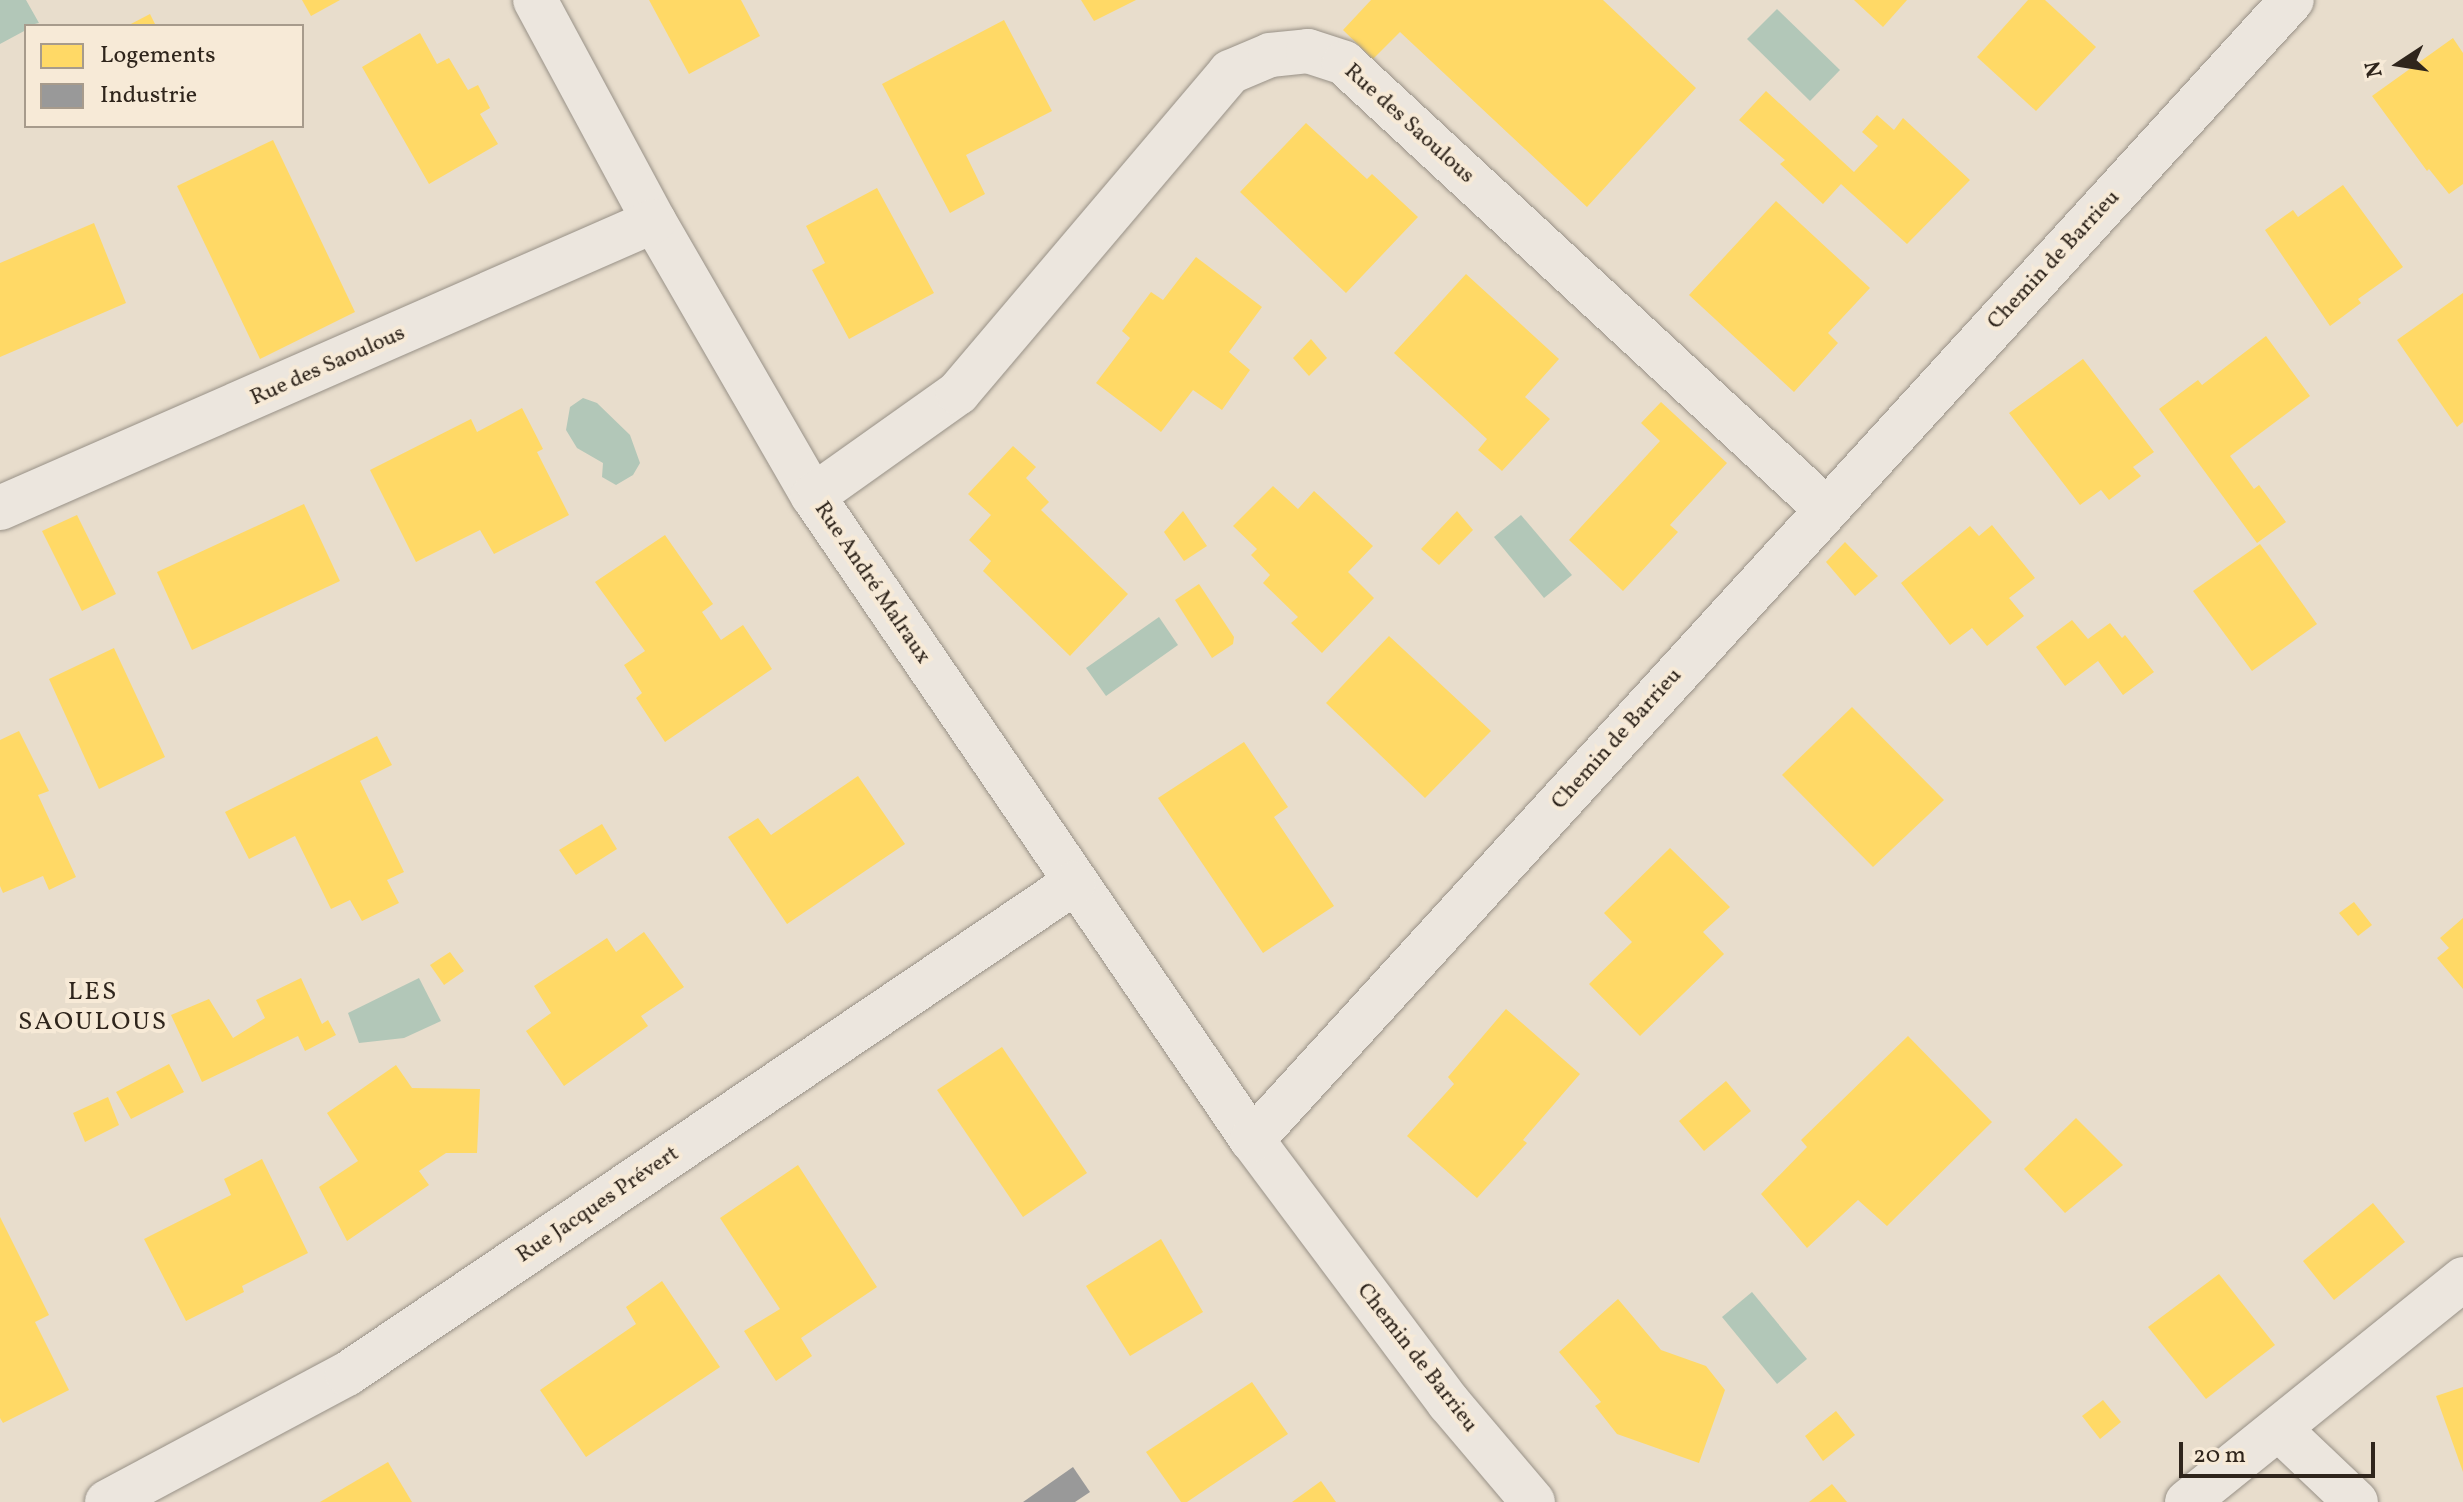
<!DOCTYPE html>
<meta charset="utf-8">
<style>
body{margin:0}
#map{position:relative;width:2463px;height:1502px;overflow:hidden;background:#e8ddcc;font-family:Vollkorn,serif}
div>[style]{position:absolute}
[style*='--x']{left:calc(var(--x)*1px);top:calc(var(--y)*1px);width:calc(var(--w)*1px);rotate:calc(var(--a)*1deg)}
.water>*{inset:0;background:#b2c7b8}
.homes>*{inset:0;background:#ffd966}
.industry>*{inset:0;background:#999}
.roads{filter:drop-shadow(0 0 2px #989187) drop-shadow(0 0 2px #989187)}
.minor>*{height:44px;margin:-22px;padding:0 22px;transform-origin:22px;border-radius:22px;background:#ece6de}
span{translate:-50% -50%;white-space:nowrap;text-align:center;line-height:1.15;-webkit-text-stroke:8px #f7ead7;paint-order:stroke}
.street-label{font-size:22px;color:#2f251c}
.quarter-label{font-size:26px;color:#2f251c;letter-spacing:2px}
.legend{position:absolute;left:24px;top:24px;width:280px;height:104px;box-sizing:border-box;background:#f7ead7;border:2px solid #a79b8c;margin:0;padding:10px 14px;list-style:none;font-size:24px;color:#2f251c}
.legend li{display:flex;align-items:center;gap:16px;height:40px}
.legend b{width:40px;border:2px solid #a79b8c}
.north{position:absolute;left:2359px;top:24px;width:80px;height:80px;-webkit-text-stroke:6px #f7ead7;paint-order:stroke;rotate:258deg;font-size:22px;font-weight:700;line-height:32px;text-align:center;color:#2f251c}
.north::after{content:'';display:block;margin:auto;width:28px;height:36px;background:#2f251c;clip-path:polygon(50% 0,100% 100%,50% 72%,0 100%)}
.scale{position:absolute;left:2179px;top:1442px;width:196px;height:36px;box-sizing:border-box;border:4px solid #2f251c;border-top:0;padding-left:10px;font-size:24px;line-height:28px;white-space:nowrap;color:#2f251c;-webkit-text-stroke:6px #f7ead7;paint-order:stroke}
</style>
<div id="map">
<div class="water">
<i style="clip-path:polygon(0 0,26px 0,39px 23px,26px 26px,26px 30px,0 44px)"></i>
<i style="clip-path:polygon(1777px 9px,1840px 70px,1810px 101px,1747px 39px)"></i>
<i style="clip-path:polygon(583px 398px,597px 403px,630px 435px,640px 463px,633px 475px,616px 485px,602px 477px,603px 463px,577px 448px,566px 430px,570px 407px)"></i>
<i style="clip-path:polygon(1521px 515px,1572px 575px,1544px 598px,1494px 537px)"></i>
<i style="clip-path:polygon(1159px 617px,1178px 645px,1106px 696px,1086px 668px)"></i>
<i style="clip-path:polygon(419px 978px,441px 1021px,404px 1038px,359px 1043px,348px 1013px)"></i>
<i style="clip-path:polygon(1752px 1292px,1807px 1359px,1777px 1384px,1722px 1317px)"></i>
</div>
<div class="homes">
<i style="clip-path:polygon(302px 0,340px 0,311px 16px)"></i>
<i style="clip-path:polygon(649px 0,741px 0,760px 36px,689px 74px)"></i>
<i style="clip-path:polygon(1081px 0,1136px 0,1094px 21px)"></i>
<i style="clip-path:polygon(1371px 0,1603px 0,1696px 88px,1587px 207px,1400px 32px,1373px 59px,1343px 30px)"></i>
<i style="clip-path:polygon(1854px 0,1907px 0,1883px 27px)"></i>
<i style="clip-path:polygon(2028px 0,2045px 0,2096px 47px,2036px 111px,1977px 57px)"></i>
<i style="clip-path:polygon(150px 14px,156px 26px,127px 26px)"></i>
<i style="clip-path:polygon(1004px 20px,1052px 111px,966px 155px,985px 194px,950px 213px,882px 84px)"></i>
<i style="clip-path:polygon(420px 33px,437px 64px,449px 58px,468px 90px,478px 85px,490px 108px,480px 114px,498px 144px,429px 184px,362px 67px)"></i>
<i style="clip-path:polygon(2453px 38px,2463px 53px,2463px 184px,2449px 194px,2429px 169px,2427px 171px,2372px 96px)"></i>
<i style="clip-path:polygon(1766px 91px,1854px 172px,1878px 146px,1862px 132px,1877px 115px,1894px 130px,1903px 118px,1970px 180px,1907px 244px,1841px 184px,1823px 204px,1780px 164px,1785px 160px,1739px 120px)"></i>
<i style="clip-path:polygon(1306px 123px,1367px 179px,1372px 174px,1418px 217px,1346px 293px,1240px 192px)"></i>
<i style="clip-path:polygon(273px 140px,355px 312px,260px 359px,177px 186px)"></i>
<i style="clip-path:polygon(2343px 185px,2403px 267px,2358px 299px,2361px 303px,2330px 326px,2265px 230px,2293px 210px,2298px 217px)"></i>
<i style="clip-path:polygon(877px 188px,934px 293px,849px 339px,812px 270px,825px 263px,806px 226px)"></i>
<i style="clip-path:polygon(1776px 201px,1870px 288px,1828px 333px,1838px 343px,1794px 392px,1689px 295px)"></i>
<i style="clip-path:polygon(94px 223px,126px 303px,0 357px,0 263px)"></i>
<i style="clip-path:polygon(1196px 257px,1262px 307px,1229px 352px,1250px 370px,1222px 410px,1193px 390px,1161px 432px,1096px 383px,1130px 338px,1122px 331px,1151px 292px,1163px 300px)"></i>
<i style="clip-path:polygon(1466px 274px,1559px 359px,1525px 397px,1550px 419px,1502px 471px,1478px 450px,1487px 439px,1394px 353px)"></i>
<i style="clip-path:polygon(2463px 293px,2463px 422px,2457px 427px,2397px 340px)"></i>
<i style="clip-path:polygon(2266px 336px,2310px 396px,2230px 456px,2254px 489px,2259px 485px,2286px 522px,2257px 543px,2159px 409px,2198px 380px,2202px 385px)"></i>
<i style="clip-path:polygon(1311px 339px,1327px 358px,1309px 376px,1293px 358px)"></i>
<i style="clip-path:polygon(2083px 359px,2154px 452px,2133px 467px,2141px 476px,2109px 500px,2101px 490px,2080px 505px,2009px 413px)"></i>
<i style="clip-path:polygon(1661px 402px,1727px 463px,1670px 525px,1678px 532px,1623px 591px,1569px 540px,1660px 441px,1641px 423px)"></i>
<i style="clip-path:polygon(522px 408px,543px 449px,537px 452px,569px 515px,494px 554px,480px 530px,416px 562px,370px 470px,471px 419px,477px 432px)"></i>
<i style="clip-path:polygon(1013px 446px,1036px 467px,1026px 478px,1049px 502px,1041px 510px,1128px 594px,1070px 656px,983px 571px,991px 561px,969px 540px,991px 515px,968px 494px)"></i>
<i style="clip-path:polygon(1273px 486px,1298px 509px,1314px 491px,1373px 546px,1348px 572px,1374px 598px,1322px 653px,1291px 623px,1298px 617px,1263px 583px,1270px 575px,1251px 555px,1257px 549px,1233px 526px)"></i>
<i style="clip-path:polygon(304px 504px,340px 581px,192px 650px,157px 572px)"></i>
<i style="clip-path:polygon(1183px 511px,1207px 546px,1184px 561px,1164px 532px)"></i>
<i style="clip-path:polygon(1457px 511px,1473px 530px,1439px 565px,1421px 549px)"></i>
<i style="clip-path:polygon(77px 515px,116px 594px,82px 611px,42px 531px)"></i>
<i style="clip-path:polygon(1992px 525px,2035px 578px,2009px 598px,2024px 616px,1987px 646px,1972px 628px,1950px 645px,1901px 583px,1970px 526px,1979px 536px)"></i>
<i style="clip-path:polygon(665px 535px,713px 604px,702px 612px,721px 640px,743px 625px,772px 669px,665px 742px,636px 698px,642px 693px,624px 665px,645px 651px,595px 582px)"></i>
<i style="clip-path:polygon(1845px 542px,1878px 576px,1855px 596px,1826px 562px)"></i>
<i style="clip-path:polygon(2260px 544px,2317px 624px,2252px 671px,2193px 591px)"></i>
<i style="clip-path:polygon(1199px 584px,1234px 637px,1233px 644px,1212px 658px,1175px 600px)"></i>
<i style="clip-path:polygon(2072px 620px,2088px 639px,2110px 623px,2122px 638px,2125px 635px,2154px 672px,2123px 695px,2098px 661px,2065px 686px,2036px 647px)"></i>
<i style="clip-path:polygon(1389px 636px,1491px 731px,1425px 798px,1326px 703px)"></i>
<i style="clip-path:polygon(114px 648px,165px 757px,99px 789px,49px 679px)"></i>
<i style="clip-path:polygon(1852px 707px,1944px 800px,1873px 867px,1782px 775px)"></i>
<i style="clip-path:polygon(19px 731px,49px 791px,38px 795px,76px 877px,49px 890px,43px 876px,3px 893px,0 886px,0 740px)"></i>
<i style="clip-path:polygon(377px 736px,392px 765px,360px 781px,404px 872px,387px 880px,399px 903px,362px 921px,350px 900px,331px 909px,295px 836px,249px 859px,225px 812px)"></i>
<i style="clip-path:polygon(1244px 742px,1288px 807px,1274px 817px,1334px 906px,1263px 953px,1158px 798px)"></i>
<i style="clip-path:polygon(858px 776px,905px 844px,787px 924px,728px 837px,758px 818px,771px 835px)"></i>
<i style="clip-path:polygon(602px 824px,617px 849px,576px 875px,559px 850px)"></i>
<i style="clip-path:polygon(1670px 848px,1730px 907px,1703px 932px,1724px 954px,1640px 1036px,1589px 984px,1632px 942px,1604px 913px)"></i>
<i style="clip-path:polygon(2354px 902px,2372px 925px,2358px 936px,2339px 913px)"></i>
<i style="clip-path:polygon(2463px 918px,2463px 989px,2437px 958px,2449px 948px,2440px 938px)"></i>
<i style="clip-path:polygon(644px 932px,684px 987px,641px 1016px,648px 1026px,564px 1086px,526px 1031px,551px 1013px,534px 986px,607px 938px,616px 952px)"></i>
<i style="clip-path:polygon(450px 952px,464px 971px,444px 985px,430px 965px)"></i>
<i style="clip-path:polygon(301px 978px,322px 1024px,328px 1020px,336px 1035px,305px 1051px,298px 1036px,202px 1082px,171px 1015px,209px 999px,233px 1038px,265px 1018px,256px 1000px)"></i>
<i style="clip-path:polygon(1506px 1009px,1580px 1074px,1523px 1140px,1527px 1143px,1477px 1198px,1407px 1136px,1454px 1084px,1448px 1077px)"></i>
<i style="clip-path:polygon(1908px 1036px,1992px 1122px,1887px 1226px,1858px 1200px,1807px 1248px,1761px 1194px,1807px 1147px,1801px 1140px)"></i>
<i style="clip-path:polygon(1002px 1047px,1087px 1173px,1023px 1217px,937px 1090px)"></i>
<i style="clip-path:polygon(169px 1064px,184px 1092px,131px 1119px,116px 1092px)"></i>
<i style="clip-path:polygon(396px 1065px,412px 1088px,480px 1089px,477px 1153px,446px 1153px,419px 1171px,429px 1185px,347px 1241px,319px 1187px,358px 1161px,327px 1113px)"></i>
<i style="clip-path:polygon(1726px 1081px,1751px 1111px,1704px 1151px,1679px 1121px)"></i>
<i style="clip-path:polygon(108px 1097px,119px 1125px,85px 1142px,73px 1113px)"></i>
<i style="clip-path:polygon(2076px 1118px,2123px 1165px,2065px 1213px,2024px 1169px)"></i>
<i style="clip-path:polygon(262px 1159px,308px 1253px,242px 1286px,244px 1292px,186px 1321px,144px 1239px,231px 1195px,224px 1179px)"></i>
<i style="clip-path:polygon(798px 1165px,877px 1287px,801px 1338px,812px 1356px,776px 1381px,744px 1331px,780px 1309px,720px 1218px)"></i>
<i style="clip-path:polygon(2373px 1203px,2405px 1242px,2334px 1300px,2303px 1261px)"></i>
<i style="clip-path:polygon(0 1217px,49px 1315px,35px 1322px,69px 1390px,3px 1423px,0 1418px)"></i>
<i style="clip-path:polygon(1161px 1239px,1203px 1312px,1130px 1356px,1086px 1286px)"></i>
<i style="clip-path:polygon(2219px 1274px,2275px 1345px,2206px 1399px,2148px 1327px)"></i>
<i style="clip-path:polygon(662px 1281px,720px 1367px,586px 1457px,540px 1390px,636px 1324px,626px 1307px)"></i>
<i style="clip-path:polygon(1618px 1299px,1661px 1350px,1706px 1366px,1725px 1390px,1699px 1463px,1617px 1434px,1595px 1406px,1601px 1402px,1559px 1352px)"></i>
<i style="clip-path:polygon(1252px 1382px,1288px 1434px,1187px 1502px,1181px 1502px,1146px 1452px)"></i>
<i style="clip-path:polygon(2463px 1387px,2463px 1472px,2436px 1396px)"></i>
<i style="clip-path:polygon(2103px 1400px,2121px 1422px,2100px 1439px,2082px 1416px)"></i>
<i style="clip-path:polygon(1836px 1411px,1855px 1435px,1823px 1461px,1805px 1436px)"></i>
<i style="clip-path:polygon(388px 1462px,412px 1502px,320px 1502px)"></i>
<i style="clip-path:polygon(1321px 1481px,1336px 1502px,1292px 1502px)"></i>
<i style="clip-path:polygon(1832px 1484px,1847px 1502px,1809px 1502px)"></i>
</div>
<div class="industry">
<i style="clip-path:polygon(1073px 1467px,1090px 1492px,1075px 1502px,1023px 1502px)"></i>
</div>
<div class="roads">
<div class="minor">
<i style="--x:535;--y:0;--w:251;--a:61.7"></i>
<i style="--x:654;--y:221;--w:318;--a:60"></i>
<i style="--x:813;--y:496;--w:779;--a:55.72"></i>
<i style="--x:813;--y:496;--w:178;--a:-35.4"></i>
<i style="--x:958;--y:393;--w:421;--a:-49.7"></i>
<i style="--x:1230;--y:72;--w:43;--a:-23"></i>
<i style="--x:1270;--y:55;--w:38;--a:-6"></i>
<i style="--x:1308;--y:51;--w:38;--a:18"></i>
<i style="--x:1344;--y:63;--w:657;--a:42.78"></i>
<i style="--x:0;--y:508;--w:714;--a:-23.69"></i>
<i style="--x:2279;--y:1429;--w:106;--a:43.5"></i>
<i style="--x:107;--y:1502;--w:272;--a:-28.1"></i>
<i style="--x:347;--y:1374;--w:877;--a:-34.03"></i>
<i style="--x:1533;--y:1502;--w:130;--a:-130.3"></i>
<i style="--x:1449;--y:1403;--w:329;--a:-126.8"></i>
<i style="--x:1252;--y:1140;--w:1543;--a:-47.63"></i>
<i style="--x:2187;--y:1502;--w:355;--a:-38.9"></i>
</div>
</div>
<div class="street-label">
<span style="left:1409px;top:124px;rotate:42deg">Rue des Saoulous</span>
<span style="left:2054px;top:260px;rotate:-47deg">Chemin de Barrieu</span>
<span style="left:328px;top:366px;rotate:-24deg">Rue des Saoulous</span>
<span style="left:872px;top:583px;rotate:56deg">Rue André Malraux</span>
<span style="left:1617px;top:739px;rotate:-48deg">Chemin de Barrieu</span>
<span style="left:598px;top:1205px;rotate:-34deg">Rue Jacques Prévert</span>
<span style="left:1417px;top:1358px;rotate:52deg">Chemin de Barrieu</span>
</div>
<div class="quarter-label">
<span style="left:93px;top:1008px">LES<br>SAOULOUS</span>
</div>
<ul class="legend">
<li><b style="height:22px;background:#ffd966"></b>Logements</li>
<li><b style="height:22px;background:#999"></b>Industrie</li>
</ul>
<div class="north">N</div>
<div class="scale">20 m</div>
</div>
